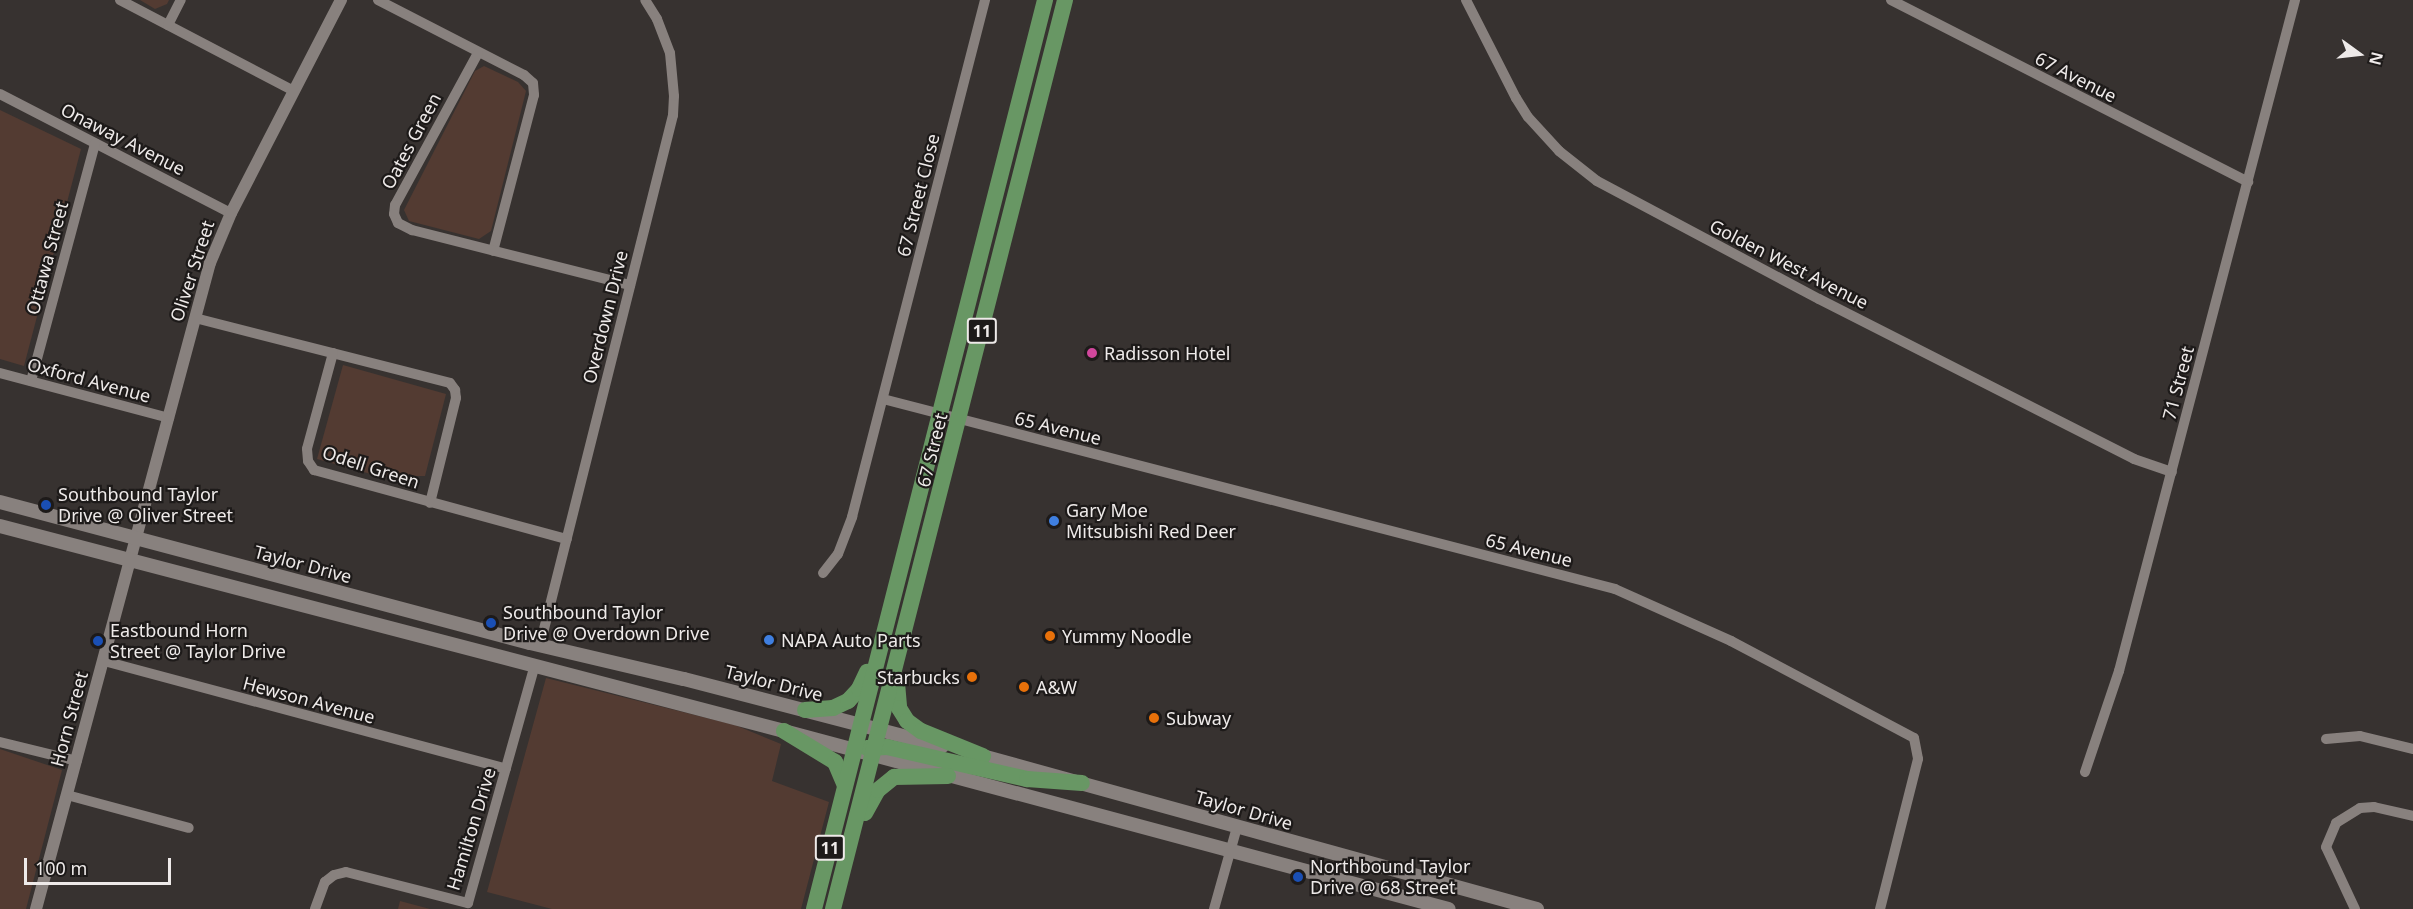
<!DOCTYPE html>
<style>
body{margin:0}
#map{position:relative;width:2413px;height:909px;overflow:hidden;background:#373230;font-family:"Noto Sans",sans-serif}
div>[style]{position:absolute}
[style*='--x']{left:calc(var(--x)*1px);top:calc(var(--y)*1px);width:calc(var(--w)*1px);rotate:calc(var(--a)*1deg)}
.green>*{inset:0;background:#533b32}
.minor>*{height:10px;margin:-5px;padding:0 5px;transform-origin:5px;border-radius:5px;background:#88817e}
.tertiary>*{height:12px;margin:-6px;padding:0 6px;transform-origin:6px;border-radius:6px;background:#88817e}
.secondary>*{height:14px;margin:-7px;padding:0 7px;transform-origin:7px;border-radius:7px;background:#88817e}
.primary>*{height:16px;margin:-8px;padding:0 8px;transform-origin:8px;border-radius:8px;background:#689764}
.dots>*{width:16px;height:16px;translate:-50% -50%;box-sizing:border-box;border:3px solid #1d1a19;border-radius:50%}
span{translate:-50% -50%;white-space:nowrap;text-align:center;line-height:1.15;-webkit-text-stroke:4.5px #1d1a19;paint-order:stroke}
.shield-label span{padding:2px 4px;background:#1d1a19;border:2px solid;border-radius:4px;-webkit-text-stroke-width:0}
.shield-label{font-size:16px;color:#eeeae9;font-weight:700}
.street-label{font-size:18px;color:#eeeae9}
.poi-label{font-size:18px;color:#eeeae9}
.left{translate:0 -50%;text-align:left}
.right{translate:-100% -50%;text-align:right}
.north{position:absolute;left:2329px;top:24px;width:60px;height:60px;-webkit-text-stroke:4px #1d1a19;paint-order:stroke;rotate:105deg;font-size:16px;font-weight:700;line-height:24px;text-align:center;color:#eeeae9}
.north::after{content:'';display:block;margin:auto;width:21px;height:27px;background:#eeeae9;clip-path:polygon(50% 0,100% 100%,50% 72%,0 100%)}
.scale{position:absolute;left:24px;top:858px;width:147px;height:27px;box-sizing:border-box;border:3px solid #eeeae9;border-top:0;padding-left:8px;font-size:18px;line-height:21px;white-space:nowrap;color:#eeeae9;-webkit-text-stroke:4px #1d1a19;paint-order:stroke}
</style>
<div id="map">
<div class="green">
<i style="clip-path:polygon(140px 0,169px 0,167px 4px,155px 9px)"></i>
<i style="clip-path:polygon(484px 66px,518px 82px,526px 91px,491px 231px,479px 239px,409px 221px,404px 210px,475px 71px)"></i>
<i style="clip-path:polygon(0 110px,81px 149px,24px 366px,0 359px)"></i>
<i style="clip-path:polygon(343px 365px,446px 394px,425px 476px,378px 476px,317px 459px)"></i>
<i style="clip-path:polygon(546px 678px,735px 725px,781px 744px,772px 781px,829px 802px,801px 909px,552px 909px,487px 892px)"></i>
<i style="clip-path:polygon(0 749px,62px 770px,26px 909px,0 909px)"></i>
<i style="clip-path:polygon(400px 901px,430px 909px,398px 909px)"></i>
</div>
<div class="minor">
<i style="--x:120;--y:0;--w:196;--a:27.6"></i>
<i style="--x:378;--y:0;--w:164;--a:27.2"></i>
<i style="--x:524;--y:75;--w:12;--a:42"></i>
<i style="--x:533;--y:83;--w:12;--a:85"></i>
<i style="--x:534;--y:95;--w:161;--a:104.7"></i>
<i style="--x:1466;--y:0;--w:110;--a:63"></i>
<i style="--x:1516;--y:98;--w:22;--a:58"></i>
<i style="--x:1528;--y:117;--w:46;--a:47.6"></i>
<i style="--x:1559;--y:151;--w:48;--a:38.3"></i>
<i style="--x:1597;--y:181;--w:251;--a:28"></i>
<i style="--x:1819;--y:299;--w:353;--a:26.9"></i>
<i style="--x:2134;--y:459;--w:40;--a:18.9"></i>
<i style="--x:1891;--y:0;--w:401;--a:27"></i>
<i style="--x:168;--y:25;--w:28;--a:-63"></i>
<i style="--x:478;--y:53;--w:173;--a:118.6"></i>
<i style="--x:395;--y:205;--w:9;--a:96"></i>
<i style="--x:394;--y:214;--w:10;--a:66"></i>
<i style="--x:398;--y:223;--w:16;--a:27"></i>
<i style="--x:412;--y:230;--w:225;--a:14.2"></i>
<i style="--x:0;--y:94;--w:260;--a:27.3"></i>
<i style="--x:195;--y:318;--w:263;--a:14.3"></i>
<i style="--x:450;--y:383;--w:9;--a:54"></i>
<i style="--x:455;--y:390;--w:8;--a:83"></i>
<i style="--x:456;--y:398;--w:108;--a:103.9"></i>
<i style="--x:333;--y:353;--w:99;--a:105.2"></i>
<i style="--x:307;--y:449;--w:12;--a:85"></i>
<i style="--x:308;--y:461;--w:11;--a:56"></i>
<i style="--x:314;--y:470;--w:262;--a:15.3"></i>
<i style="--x:0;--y:373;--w:175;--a:14.9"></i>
<i style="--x:31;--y:381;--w:246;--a:-74.9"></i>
<i style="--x:883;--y:399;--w:756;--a:14.55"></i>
<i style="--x:1615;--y:589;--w:127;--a:24.1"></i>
<i style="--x:1731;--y:641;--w:207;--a:27.9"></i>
<i style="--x:1914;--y:738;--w:21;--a:79"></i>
<i style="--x:1918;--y:759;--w:155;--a:104.2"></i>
<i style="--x:823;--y:573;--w:24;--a:-52"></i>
<i style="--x:838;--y:554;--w:40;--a:-69"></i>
<i style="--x:852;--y:517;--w:534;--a:-75.57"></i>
<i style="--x:540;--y:645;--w:546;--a:-75.91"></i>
<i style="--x:673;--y:115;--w:19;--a:-87"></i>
<i style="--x:674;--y:96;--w:43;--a:-95.3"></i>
<i style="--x:670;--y:53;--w:36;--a:-111"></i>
<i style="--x:657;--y:19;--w:22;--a:-122"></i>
<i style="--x:104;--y:661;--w:416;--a:15"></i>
<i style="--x:2326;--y:739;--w:34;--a:-5"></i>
<i style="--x:2360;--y:736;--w:55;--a:13.8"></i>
<i style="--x:0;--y:742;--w:79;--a:13.9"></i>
<i style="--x:2085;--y:772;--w:107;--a:-71.4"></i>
<i style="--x:2119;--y:671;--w:694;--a:-75.3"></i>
<i style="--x:67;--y:795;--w:126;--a:15.1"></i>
<i style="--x:315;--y:909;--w:29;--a:-70"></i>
<i style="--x:325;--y:882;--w:11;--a:-38"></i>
<i style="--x:334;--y:875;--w:12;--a:-14"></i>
<i style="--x:346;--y:872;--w:126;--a:14.3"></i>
<i style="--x:468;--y:903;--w:247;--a:-74.3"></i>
<i style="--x:1214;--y:909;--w:85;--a:-74.3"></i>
<i style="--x:2355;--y:909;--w:68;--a:-115.1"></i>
<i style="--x:2326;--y:847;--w:26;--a:-67"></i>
<i style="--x:2336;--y:823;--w:28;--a:-32"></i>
<i style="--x:2360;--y:808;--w:14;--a:-4"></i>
<i style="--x:2374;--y:807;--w:40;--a:13"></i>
</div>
<div class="tertiary">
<i style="--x:36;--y:909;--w:669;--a:-74.93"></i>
<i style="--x:210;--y:263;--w:54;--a:-67.2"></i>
<i style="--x:231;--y:213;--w:240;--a:-62.7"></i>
</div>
<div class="secondary">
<i style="--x:0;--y:502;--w:548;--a:14.9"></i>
<i style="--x:530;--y:643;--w:158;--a:13.2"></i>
<i style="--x:684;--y:679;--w:267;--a:14.6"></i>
<i style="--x:0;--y:526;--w:810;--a:14.65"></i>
<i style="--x:784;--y:731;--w:688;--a:14.99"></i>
<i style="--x:975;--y:754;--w:583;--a:15.42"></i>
</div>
<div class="primary">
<i style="--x:897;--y:683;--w:25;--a:85"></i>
<i style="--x:899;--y:708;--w:15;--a:58"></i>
<i style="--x:907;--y:721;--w:17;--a:36"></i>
<i style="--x:921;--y:731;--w:67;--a:22"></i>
<i style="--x:805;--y:710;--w:28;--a:-4"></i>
<i style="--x:833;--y:708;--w:17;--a:-25"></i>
<i style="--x:848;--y:701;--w:16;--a:-47"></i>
<i style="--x:859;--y:689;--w:19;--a:-65"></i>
<i style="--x:784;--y:731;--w:60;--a:31.3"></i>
<i style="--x:835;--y:762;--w:25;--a:67"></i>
<i style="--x:867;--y:748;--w:20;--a:-3"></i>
<i style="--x:887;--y:747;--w:144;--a:12.9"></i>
<i style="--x:1027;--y:779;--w:55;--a:4.2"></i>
<i style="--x:865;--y:813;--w:26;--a:-61"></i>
<i style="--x:878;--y:790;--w:21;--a:-39"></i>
<i style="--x:894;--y:777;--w:54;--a:-1.1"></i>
<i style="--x:814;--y:909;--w:938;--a:-75.74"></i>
<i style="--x:833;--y:909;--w:938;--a:-75.68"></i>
</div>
<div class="dots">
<i style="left:1092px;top:353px;background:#d1479c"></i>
<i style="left:46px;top:505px;background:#1a4fb4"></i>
<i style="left:1054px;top:521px;background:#3f7fe0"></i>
<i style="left:491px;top:623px;background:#1a4fb4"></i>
<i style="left:1050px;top:636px;background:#e8710a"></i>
<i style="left:769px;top:640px;background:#3f7fe0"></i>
<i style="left:98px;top:641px;background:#1a4fb4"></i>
<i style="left:972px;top:677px;background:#e8710a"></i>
<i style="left:1024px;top:687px;background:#e8710a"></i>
<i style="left:1154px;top:718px;background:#e8710a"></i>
<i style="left:1298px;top:877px;background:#1a4fb4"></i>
</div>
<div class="shield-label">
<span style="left:982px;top:331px">11</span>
<span style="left:830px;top:848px">11</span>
</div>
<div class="street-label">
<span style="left:2076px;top:77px;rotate:27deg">67 Avenue</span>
<span style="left:123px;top:139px;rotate:27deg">Onaway Avenue</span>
<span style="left:411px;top:141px;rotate:-62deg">Oates Green</span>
<span style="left:918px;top:195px;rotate:-76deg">67 Street Close</span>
<span style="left:47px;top:258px;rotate:-75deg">Ottawa Street</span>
<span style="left:1789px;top:264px;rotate:27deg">Golden West Avenue</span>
<span style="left:192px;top:271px;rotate:-72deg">Oliver Street</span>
<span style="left:605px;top:317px;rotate:-76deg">Overdown Drive</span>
<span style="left:89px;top:380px;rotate:15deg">Oxford Avenue</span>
<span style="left:2178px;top:383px;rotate:-75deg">71 Street</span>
<span style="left:1058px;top:428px;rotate:14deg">65 Avenue</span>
<span style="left:932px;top:450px;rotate:-76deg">67 Street</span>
<span style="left:371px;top:467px;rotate:18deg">Odell Green</span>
<span style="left:1529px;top:550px;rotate:14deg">65 Avenue</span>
<span style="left:303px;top:564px;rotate:15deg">Taylor Drive</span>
<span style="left:774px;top:683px;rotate:14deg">Taylor Drive</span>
<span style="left:309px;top:700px;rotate:15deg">Hewson Avenue</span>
<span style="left:69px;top:719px;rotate:-75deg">Horn Street</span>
<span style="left:1244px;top:810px;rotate:16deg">Taylor Drive</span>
<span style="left:471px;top:829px;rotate:-73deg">Hamilton Drive</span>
</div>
<div class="poi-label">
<span class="left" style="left:1104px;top:353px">Radisson Hotel</span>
<span class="left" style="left:58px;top:505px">Southbound Taylor<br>Drive @ Oliver Street</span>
<span class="left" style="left:1066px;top:521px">Gary Moe<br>Mitsubishi Red Deer</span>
<span class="left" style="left:503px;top:623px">Southbound Taylor<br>Drive @ Overdown Drive</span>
<span class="left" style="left:110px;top:641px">Eastbound Horn<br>Street @ Taylor Drive</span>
<span class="left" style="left:1062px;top:636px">Yummy Noodle</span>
<span class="left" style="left:781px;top:640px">NAPA Auto Parts</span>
<span class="right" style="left:960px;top:677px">Starbucks</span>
<span class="left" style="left:1036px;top:687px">A&amp;W</span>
<span class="left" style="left:1166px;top:718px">Subway</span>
<span class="left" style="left:1310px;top:877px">Northbound Taylor<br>Drive @ 68 Street</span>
</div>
<div class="north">N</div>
<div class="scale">100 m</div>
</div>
